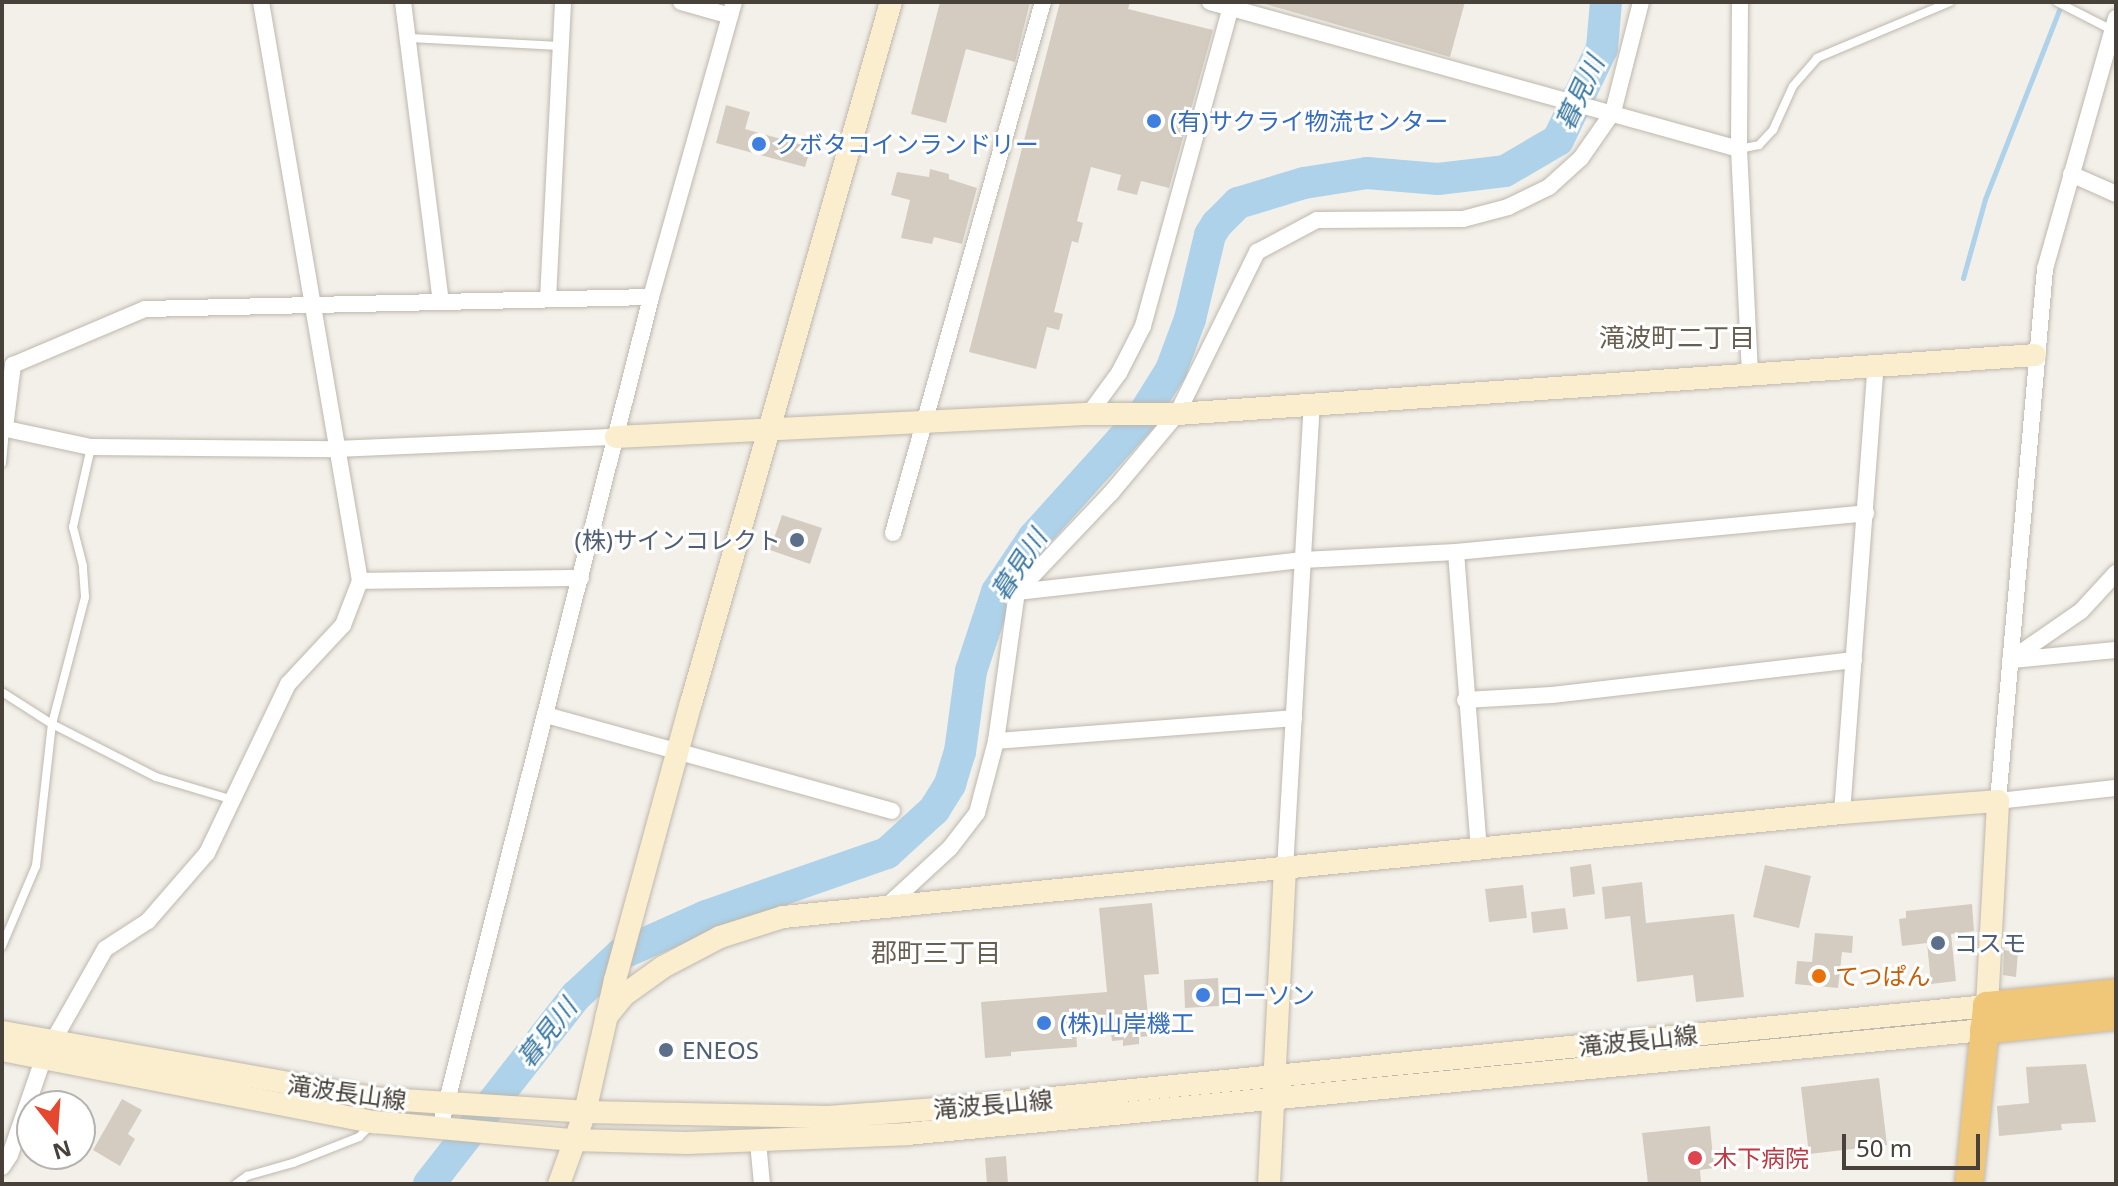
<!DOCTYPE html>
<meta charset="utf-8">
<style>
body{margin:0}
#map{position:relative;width:2118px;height:1186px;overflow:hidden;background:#f3f0ea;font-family:"Noto Sans","Noto Sans JP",sans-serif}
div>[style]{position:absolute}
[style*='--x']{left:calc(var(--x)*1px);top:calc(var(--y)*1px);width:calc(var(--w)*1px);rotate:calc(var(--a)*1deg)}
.stream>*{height:5px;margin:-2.5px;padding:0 2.5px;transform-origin:2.5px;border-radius:2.5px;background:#add2ea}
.river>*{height:32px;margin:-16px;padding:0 16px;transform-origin:16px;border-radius:16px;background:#add2ea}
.building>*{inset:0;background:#d4ccc1}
.roads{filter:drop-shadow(0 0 2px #beb8ad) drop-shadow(0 0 2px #beb8ad)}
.lane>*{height:8px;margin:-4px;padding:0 4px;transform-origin:4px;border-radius:4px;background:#fff}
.street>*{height:16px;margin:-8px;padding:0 8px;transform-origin:8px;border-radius:8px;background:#fff}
.secondary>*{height:22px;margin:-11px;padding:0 11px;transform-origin:11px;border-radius:11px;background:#faeece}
.highway>*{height:28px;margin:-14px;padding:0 14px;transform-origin:14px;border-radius:14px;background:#f0c679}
.dots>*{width:22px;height:22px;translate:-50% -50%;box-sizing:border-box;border:4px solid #fff;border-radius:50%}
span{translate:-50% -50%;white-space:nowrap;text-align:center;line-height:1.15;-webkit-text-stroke:6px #fff;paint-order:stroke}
.shop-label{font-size:24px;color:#366cbe}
.left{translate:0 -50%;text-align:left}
.service-label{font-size:24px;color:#4e5e75}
.right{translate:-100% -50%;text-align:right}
.food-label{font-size:24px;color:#c56008}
.street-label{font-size:24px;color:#474139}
.health-label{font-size:24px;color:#be3a42}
.water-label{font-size:26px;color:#3a78a1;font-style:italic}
.neighbourhood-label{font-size:26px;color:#685f51}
.frame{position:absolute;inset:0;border:4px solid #474139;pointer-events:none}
.north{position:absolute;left:16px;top:1090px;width:80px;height:80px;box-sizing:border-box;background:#fff;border:2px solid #b5b3b0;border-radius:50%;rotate:163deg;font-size:22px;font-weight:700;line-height:32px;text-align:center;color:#474139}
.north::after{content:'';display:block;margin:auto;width:28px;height:36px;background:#e5472f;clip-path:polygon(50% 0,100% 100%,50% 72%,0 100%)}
.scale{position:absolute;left:1842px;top:1134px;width:138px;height:36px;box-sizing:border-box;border:4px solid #474139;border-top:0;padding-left:10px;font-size:24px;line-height:28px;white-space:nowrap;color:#474139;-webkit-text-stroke:6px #fff;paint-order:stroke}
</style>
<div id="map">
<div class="stream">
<i style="--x:1963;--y:278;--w:82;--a:-74.4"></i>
<i style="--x:1985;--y:199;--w:208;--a:-68.6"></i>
</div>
<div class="river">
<i style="--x:429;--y:1184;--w:239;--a:-52"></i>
<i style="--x:576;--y:996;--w:62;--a:-43"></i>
<i style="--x:621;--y:954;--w:93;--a:-24.1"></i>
<i style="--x:706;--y:916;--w:192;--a:-19.2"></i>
<i style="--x:887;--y:853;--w:64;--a:-42.5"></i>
<i style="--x:934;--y:810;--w:31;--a:-58"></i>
<i style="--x:950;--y:784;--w:34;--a:-73"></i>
<i style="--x:960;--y:752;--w:82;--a:-82.3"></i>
<i style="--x:971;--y:671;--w:83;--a:-71.8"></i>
<i style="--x:997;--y:592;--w:66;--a:-56.1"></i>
<i style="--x:1034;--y:537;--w:160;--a:-48"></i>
<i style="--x:1141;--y:418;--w:57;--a:-58"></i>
<i style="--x:1171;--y:370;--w:54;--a:-69.6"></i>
<i style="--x:1190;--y:319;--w:86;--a:-76.6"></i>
<i style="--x:1210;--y:235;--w:13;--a:-58"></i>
<i style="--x:1217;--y:224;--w:30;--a:-45"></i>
<i style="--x:1238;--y:203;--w:69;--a:-16.9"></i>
<i style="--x:1304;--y:183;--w:64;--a:-9"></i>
<i style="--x:1367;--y:173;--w:71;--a:4.8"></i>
<i style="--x:1438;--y:179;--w:67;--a:-6.8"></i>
<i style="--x:1505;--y:171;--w:61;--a:-30.3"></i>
<i style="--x:1558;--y:140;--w:102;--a:-64.4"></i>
<i style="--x:1602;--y:48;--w:46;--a:-85"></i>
</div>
<div class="building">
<i style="clip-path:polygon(940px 2px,1030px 2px,1015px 62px,966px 49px,946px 123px,911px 114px)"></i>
<i style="clip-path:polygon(1060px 2px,1130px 2px,1128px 9px,1213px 30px,1169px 188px,1141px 181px,1137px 195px,1117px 190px,1121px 175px,1091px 167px,1077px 221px,1083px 223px,1078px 243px,1072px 241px,1054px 312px,1063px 314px,1059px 330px,1047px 327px,1036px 369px,969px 352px)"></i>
<i style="clip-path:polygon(1258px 2px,1465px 2px,1450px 57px)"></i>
<i style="clip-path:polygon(726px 105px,750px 112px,745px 129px,811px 147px,805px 167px,716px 143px)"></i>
<i style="clip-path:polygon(930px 169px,949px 174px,949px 179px,977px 188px,962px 244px,934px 237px,932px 244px,901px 238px,910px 200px,891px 195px,897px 172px,929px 177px)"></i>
<i style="clip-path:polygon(782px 515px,822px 528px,810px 564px,770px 550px)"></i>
<i style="clip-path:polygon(1591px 864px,1595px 894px,1573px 897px,1570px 867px)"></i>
<i style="clip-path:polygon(1765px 865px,1811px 876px,1799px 928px,1753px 917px)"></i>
<i style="clip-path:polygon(1642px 882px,1646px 923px,1734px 914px,1744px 997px,1696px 1002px,1693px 975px,1637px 982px,1630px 916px,1605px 919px,1602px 887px)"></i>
<i style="clip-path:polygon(1523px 885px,1527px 918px,1489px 922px,1485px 889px)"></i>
<i style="clip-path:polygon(1152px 903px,1159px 974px,1144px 975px,1150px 1036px,1139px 1037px,1139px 1044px,1123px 1046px,1123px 1040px,1112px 1041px,1110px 1026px,1076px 1029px,1077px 1047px,1011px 1052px,1011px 1056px,985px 1058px,981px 1002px,1107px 992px,1099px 908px)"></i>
<i style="clip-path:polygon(1972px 904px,1974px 931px,1951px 934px,1956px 981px,1931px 984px,1927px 943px,1902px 946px,1899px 919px,1906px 918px,1906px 911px)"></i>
<i style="clip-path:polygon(1565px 908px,1568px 929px,1533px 933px,1531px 912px)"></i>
<i style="clip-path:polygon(1815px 933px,1853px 936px,1852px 953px,1842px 952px,1838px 988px,1795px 984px,1797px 961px,1812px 962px)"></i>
<i style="clip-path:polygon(2004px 950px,2018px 952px,2016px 977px,2003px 975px)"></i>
<i style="clip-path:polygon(1218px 978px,1219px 1006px,1185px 1008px,1184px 980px)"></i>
<i style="clip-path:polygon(2086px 1064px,2096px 1122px,2061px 1124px,2062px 1130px,1999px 1136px,1997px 1106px,2029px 1103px,2026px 1067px)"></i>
<i style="clip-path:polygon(1879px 1078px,1887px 1145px,1809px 1154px,1801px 1087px)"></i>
<i style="clip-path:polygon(122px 1099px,142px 1110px,128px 1134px,135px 1139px,120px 1166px,93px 1150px)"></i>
<i style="clip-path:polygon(1710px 1126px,1714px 1168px,1700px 1170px,1701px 1182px,1648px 1184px,1642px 1133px)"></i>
<i style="clip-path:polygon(1006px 1156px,1008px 1184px,987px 1184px,985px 1158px)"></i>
</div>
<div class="roads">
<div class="lane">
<i style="--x:2057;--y:2;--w:62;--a:27"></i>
<i style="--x:410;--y:38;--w:150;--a:3.1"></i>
<i style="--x:1739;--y:149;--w:20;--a:-11"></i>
<i style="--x:1759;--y:145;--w:21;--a:-47"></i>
<i style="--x:1773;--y:130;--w:48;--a:-65.6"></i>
<i style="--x:1793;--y:86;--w:37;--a:-49"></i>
<i style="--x:1817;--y:58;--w:144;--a:-22.8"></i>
<i style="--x:2;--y:463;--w:35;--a:-85"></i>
<i style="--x:2;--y:692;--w:59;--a:32.6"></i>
<i style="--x:52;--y:724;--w:117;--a:27"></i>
<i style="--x:156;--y:777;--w:77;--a:16.6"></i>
<i style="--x:2;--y:946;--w:87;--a:-67"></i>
<i style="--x:36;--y:866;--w:143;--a:-83.6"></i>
<i style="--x:52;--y:724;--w:131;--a:-75.4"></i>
<i style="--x:85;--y:597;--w:31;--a:-94"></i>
<i style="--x:83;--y:566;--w:40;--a:-104.4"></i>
<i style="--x:73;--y:527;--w:82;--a:-77.3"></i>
<i style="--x:236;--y:1184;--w:14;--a:-36"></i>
<i style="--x:247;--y:1176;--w:48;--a:-15.8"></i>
<i style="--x:293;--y:1163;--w:71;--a:-21.5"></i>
<i style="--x:359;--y:1137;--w:18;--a:-45"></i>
</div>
<div class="street">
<i style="--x:403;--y:2;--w:301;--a:82.8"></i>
<i style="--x:681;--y:2;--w:51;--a:15.9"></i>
<i style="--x:1210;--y:2;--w:549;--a:15.53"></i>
<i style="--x:1740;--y:2;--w:147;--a:90.4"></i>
<i style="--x:1739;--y:149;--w:226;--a:87.2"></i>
<i style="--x:2116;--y:18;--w:261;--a:105.8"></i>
<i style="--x:2045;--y:269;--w:534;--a:95.05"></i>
<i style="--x:1998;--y:801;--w:119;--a:-6.3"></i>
<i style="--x:2071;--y:174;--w:49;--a:24"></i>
<i style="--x:548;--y:299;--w:297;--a:-87.1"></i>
<i style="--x:1089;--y:414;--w:51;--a:-53.8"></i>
<i style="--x:1119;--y:373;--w:53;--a:-62.9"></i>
<i style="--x:1143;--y:326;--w:336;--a:-74.6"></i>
<i style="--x:2;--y:428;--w:91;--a:12.1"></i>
<i style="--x:91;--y:447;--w:245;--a:0.5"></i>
<i style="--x:336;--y:449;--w:280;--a:-2.5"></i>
<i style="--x:5;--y:428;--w:64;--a:-82.8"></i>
<i style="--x:13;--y:365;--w:143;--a:-23"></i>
<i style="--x:145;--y:309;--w:506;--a:-1.36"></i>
<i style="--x:893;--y:533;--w:552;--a:-74.23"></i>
<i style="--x:1456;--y:552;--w:297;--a:85.6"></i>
<i style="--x:360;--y:581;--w:221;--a:-0.8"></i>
<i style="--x:1017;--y:592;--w:288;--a:-6.4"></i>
<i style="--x:1303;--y:560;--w:153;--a:-3"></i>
<i style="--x:1456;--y:552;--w:412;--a:-5.4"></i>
<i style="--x:2010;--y:660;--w:86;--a:-34.6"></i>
<i style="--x:2081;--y:611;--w:52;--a:-47.4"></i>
<i style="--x:2012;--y:660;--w:104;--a:-5.5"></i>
<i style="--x:1465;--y:700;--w:87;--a:-3.3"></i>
<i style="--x:1552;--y:695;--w:304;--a:-6.6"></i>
<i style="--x:546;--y:715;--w:359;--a:15.5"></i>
<i style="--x:996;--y:741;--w:299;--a:-4.4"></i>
<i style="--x:1842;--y:813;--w:448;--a:-85.7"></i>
<i style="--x:1285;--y:869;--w:465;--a:-86.7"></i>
<i style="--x:886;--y:907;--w:87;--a:-42.7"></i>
<i style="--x:950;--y:848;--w:44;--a:-52.4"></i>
<i style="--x:977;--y:813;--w:74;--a:-75.2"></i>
<i style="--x:996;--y:741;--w:150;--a:-82"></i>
<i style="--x:1017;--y:592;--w:137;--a:-46.5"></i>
<i style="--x:1111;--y:493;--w:103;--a:-50.1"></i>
<i style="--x:1177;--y:414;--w:181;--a:-63.7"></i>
<i style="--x:1257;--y:252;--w:68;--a:-28.1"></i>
<i style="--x:1317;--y:220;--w:146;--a:-0.4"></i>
<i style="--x:1463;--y:219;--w:47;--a:-14.9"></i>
<i style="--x:1508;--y:207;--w:46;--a:-26"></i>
<i style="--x:1549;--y:187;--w:43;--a:-42.2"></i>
<i style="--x:1581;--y:158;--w:56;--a:-55.2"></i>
<i style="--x:1613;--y:112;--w:114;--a:-75.7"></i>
<i style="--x:440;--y:1128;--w:857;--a:-75.75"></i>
<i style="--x:651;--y:297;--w:306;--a:-74.3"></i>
<i style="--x:758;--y:1142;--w:42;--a:84.6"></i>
<i style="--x:2;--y:1167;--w:14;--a:-56"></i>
<i style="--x:10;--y:1155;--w:104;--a:-70.9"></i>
<i style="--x:44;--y:1057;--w:124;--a:-60.5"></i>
<i style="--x:105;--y:949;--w:51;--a:-33.1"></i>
<i style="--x:148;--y:921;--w:90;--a:-49.1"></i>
<i style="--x:207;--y:853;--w:187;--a:-64.4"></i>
<i style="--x:288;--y:684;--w:81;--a:-47"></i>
<i style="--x:343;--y:625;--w:47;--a:-68.9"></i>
<i style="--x:360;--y:581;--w:587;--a:-99.7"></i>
</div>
<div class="secondary">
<i style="--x:616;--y:437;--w:474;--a:-2.8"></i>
<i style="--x:1089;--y:414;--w:88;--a:0"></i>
<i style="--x:1177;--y:414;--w:860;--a:-3.93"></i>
<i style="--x:2;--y:1032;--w:375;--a:10.1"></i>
<i style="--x:371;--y:1098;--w:214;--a:3.7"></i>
<i style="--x:585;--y:1112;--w:243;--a:1.2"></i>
<i style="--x:828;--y:1117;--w:122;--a:-4.2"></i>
<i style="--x:950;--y:1108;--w:1042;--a:-5.62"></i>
<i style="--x:1987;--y:1006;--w:205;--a:-86.9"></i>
<i style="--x:1998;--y:801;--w:156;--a:175.6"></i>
<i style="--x:1842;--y:813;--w:1064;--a:174.39"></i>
<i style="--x:783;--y:917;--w:66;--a:162.4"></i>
<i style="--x:720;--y:937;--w:64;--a:152.2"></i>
<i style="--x:663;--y:967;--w:48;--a:144.3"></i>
<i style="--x:624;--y:995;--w:28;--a:129"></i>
<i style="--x:2;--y:1050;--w:379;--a:11"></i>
<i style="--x:374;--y:1122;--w:200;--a:5.2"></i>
<i style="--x:573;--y:1140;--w:114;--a:1.5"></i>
<i style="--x:687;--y:1143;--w:220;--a:-2.3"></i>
<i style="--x:907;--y:1134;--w:1082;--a:-5.52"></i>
<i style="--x:559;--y:1184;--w:77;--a:-70.1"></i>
<i style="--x:585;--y:1112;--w:135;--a:-77.2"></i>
<i style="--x:615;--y:980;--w:287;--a:-74.7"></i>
<i style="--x:691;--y:703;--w:729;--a:-74.08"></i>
<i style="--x:1269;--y:1184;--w:315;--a:-87.1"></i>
</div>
<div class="highway">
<i style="--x:1984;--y:1030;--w:133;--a:-6.1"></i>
<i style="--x:1969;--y:1184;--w:179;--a:-84.2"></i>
<i style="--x:1987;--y:1006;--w:130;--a:-5.8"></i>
</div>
</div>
<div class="dots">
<i style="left:1154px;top:121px;background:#3f7fe0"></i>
<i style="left:759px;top:144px;background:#3f7fe0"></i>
<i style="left:797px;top:540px;background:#5c6f8a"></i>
<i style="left:1938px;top:943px;background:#5c6f8a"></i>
<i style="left:1819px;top:976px;background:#e8710a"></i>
<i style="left:1203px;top:995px;background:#3f7fe0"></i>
<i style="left:1044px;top:1023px;background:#3f7fe0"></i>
<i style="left:666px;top:1050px;background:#5c6f8a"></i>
<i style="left:1695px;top:1158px;background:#e0444e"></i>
</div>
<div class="shop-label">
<span class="left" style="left:1170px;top:121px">(有)サクライ物流センター</span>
<span class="left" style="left:775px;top:144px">クボタコインランドリー</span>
<span class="left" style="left:1219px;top:995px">ローソン</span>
<span class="left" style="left:1060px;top:1023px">(株)山岸機工</span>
</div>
<div class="service-label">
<span class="right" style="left:781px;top:540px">(株)サインコレクト</span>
<span class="left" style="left:1954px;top:943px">コスモ</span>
<span class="left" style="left:682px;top:1050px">ENEOS</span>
</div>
<div class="food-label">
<span class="left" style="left:1835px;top:976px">てつぱん</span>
</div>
<div class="street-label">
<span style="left:1638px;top:1040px;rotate:-6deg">滝波長山線</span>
<span style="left:347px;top:1092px;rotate:8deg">滝波長山線</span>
<span style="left:993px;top:1104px;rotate:-5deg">滝波長山線</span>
</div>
<div class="health-label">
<span class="left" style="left:1713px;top:1158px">木下病院</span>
</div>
<div class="water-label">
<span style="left:1580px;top:93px;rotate:-65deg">暮見川</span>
<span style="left:1019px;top:565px;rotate:-57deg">暮見川</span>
<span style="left:547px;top:1033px;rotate:-52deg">暮見川</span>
</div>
<div class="neighbourhood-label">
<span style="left:1677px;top:338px">滝波町二丁目</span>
<span style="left:936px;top:953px">郡町三丁目</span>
</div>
<div class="frame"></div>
<div class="north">N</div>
<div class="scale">50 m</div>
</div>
